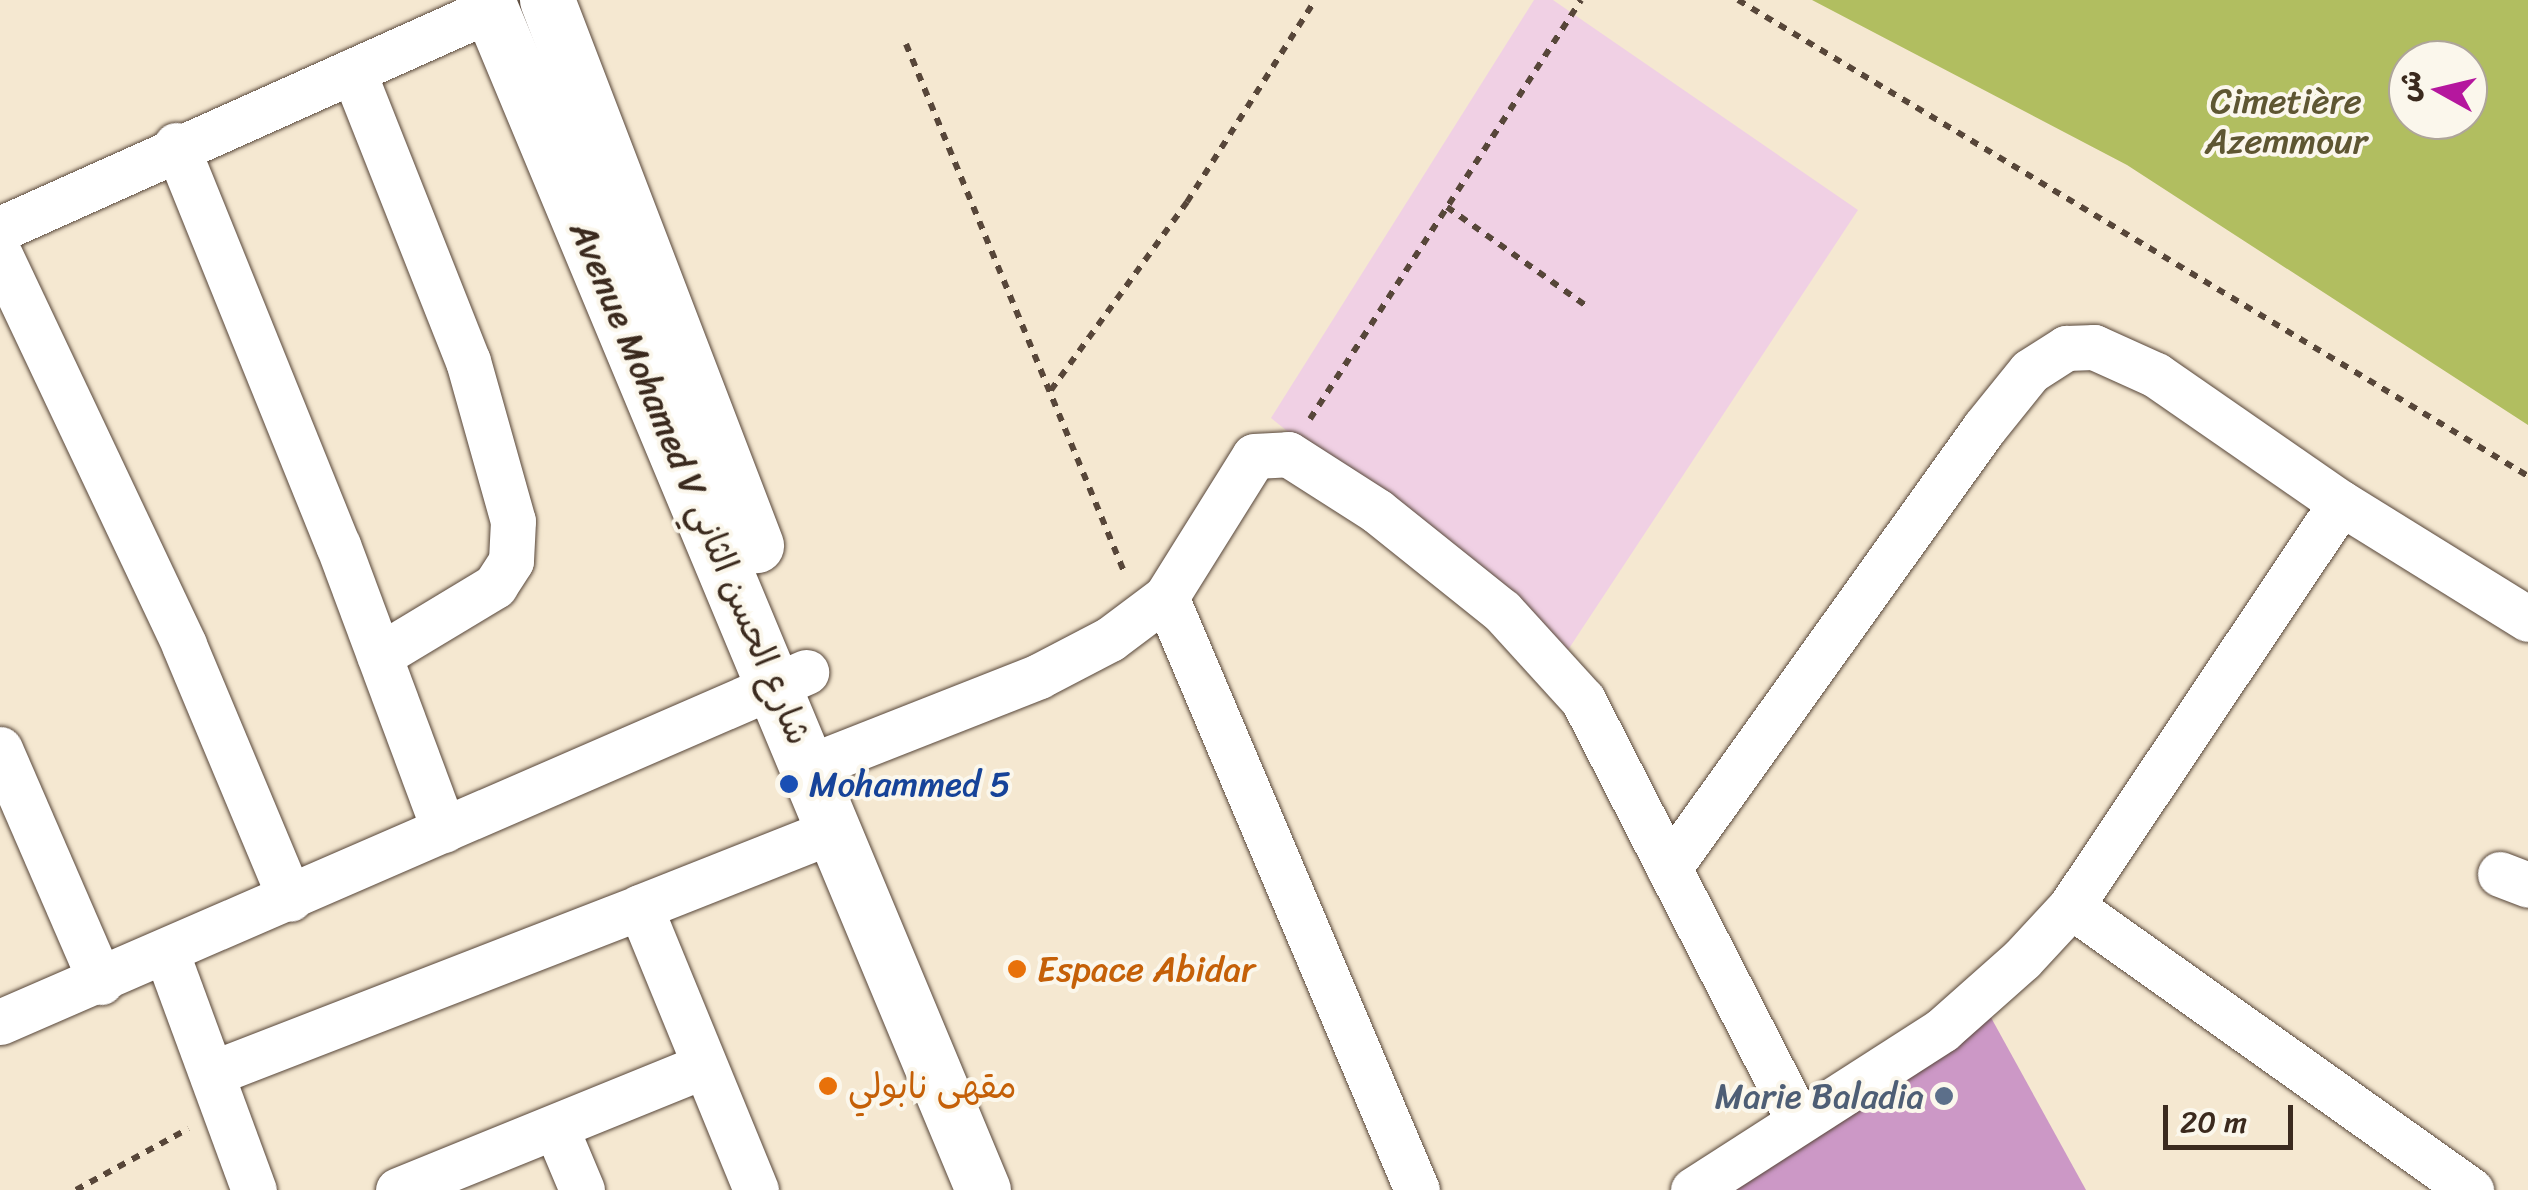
<!DOCTYPE html>
<meta charset="utf-8">
<style>
body{margin:0}
#map{position:relative;width:2528px;height:1190px;overflow:hidden;background:#f5e8d1;font-family:Sriracha,"Playpen Sans Arabic",sans-serif}
div>[style]{position:absolute}
[style*='--x']{left:calc(var(--x)*1px);top:calc(var(--y)*1px);width:calc(var(--w)*1px);rotate:calc(var(--a)*1deg)}
.built>*{inset:0;background:#f0d0e4}
.green>*{inset:0;background:#b1be60}
.building>*{inset:0;background:#cc98c6}
.path>*{height:6px;margin-top:-3px;transform-origin:0;background:repeating-linear-gradient(90deg,#574639 0 8px,transparent 0 16px)}
.roads{filter:drop-shadow(0 0 2px #574639) drop-shadow(0 0 2px #574639)}
.minor>*{height:45px;margin:-22.5px;padding:0 22.5px;transform-origin:22.5px;border-radius:22.5px;background:#fff}
.major>*{height:55px;margin:-27.5px;padding:0 27.5px;transform-origin:27.5px;border-radius:27.5px;background:#fff}
.dots>*{width:28px;height:28px;translate:-50% -50%;box-sizing:border-box;border:5px solid #fbf7ec;border-radius:50%}
span{translate:-50% -50%;white-space:nowrap;text-align:center;line-height:1.15;-webkit-text-stroke:8px #fbf7ec;paint-order:stroke}
.park-label{font-size:35px;color:#5e5632}
.street-label{font-size:35px;color:#3b2a1e}
.transit-label{font-size:35px;color:#164399}
.left{translate:0 -50%;text-align:left}
.food-label{font-size:35px;color:#c56008}
.service-label{font-size:35px;color:#4e5e75}
.right{translate:-100% -50%;text-align:right}
.north{position:absolute;left:2388px;top:40px;width:100px;height:100px;box-sizing:border-box;background:#fbf7ec;border:2px solid #aea59a;border-radius:50%;rotate:278deg;font-size:28px;font-weight:700;line-height:40px;text-align:center;color:#3b2a1e}
.north::after{content:'';display:block;margin:auto;width:35px;height:45px;background:#b5179e;clip-path:polygon(50% 0,100% 100%,50% 72%,0 100%)}
.scale{position:absolute;left:2163px;top:1105px;width:130px;height:45px;box-sizing:border-box;border:5px solid #3b2a1e;border-top:0;padding-left:12px;font-size:30px;line-height:35px;white-space:nowrap;color:#3b2a1e;-webkit-text-stroke:8px #fbf7ec;paint-order:stroke}
</style>
<div id="map">
<div class="built">
<i style="clip-path:polygon(1534px 0,1553px 0,1858px 210px,1564px 656px,1271px 418px)"></i>
</div>
<div class="green">
<i style="clip-path:polygon(evenodd,1812px 0,2528px 0,2528px 425px,2127px 165px,1812px 0,2408px 60px,2468px 60px,2468px 120px,2408px 120px,2408px 60px)"></i>
</div>
<div class="building">
<i style="clip-path:polygon(1983px 1003px,2086px 1190px,1722px 1190px)"></i>
</div>
<div class="path">
<i style="--x:1738;--y:0;--w:922;--a:31.07"></i>
<i style="--x:906;--y:44;--w:573;--a:67.55"></i>
<i style="--x:1447;--y:207;--w:174;--a:35.4"></i>
<i style="--x:1051;--y:390;--w:232;--a:-54.1"></i>
<i style="--x:1187;--y:202;--w:239;--a:-57.6"></i>
<i style="--x:1310;--y:419;--w:499;--a:-57.1"></i>
<i style="--x:76;--y:1190;--w:128;--a:-28.6"></i>
</div>
<div class="roads">
<div class="minor">
<i style="--x:353;--y:71;--w:312;--a:68.4"></i>
<i style="--x:468;--y:361;--w:166;--a:74.3"></i>
<i style="--x:513;--y:521;--w:40;--a:92.9"></i>
<i style="--x:511;--y:561;--w:30;--a:123"></i>
<i style="--x:495;--y:586;--w:135;--a:148.9"></i>
<i style="--x:176;--y:145;--w:432;--a:68"></i>
<i style="--x:338;--y:545;--w:304;--a:69.6"></i>
<i style="--x:0;--y:229;--w:538;--a:-24.14"></i>
<i style="--x:0;--y:255;--w:431;--a:64.7"></i>
<i style="--x:184;--y:645;--w:275;--a:67.3"></i>
<i style="--x:1166;--y:597;--w:644;--a:67.06"></i>
<i style="--x:0;--y:749;--w:254;--a:66.6"></i>
<i style="--x:811;--y:766;--w:245;--a:-21.5"></i>
<i style="--x:1039;--y:676;--w:80;--a:-27.5"></i>
<i style="--x:1110;--y:639;--w:70;--a:-36.9"></i>
<i style="--x:1166;--y:597;--w:166;--a:-58"></i>
<i style="--x:1254;--y:456;--w:34;--a:-3"></i>
<i style="--x:1288;--y:454;--w:106;--a:32.6"></i>
<i style="--x:1377;--y:511;--w:160;--a:38.7"></i>
<i style="--x:1502;--y:611;--w:120;--a:47.7"></i>
<i style="--x:1583;--y:700;--w:473;--a:62.9"></i>
<i style="--x:1669;--y:868;--w:541;--a:-54.4"></i>
<i style="--x:1984;--y:428;--w:73;--a:-51.1"></i>
<i style="--x:2030;--y:371;--w:43;--a:-32.6"></i>
<i style="--x:2066;--y:348;--w:28;--a:-2"></i>
<i style="--x:2094;--y:347;--w:68;--a:24.3"></i>
<i style="--x:2156;--y:375;--w:225;--a:34.7"></i>
<i style="--x:2341;--y:503;--w:220;--a:31.8"></i>
<i style="--x:2500;--y:874;--w:30;--a:21"></i>
<i style="--x:2071;--y:906;--w:491;--a:35.4"></i>
<i style="--x:640;--y:907;--w:209;--a:-21.6"></i>
<i style="--x:167;--y:954;--w:252;--a:69.8"></i>
<i style="--x:0;--y:1022;--w:879;--a:-23.47"></i>
<i style="--x:213;--y:1073;--w:458;--a:-21.2"></i>
<i style="--x:640;--y:907;--w:306;--a:67.7"></i>
<i style="--x:556;--y:1128;--w:67;--a:67.2"></i>
<i style="--x:398;--y:1190;--w:330;--a:-22.1"></i>
<i style="--x:1693;--y:1190;--w:296;--a:-32.7"></i>
<i style="--x:1942;--y:1030;--w:107;--a:-41.6"></i>
<i style="--x:2022;--y:959;--w:72;--a:-47.2"></i>
<i style="--x:2071;--y:906;--w:485;--a:-56.2"></i>
</div>
<div class="major">
<i style="--x:487;--y:0;--w:1289;--a:67.37"></i>
<i style="--x:547;--y:0;--w:584;--a:69.02"></i>
</div>
</div>
<div class="dots">
<i style="left:789px;top:784px;background:#1a4fb4"></i>
<i style="left:1017px;top:969px;background:#e8710a"></i>
<i style="left:828px;top:1086px;background:#e8710a"></i>
<i style="left:1944px;top:1096px;background:#5c6f8a"></i>
</div>
<div class="park-label">
<span style="left:2286px;top:121px">Cimetière<br>Azemmour</span>
</div>
<div class="street-label">
<span style="left:691px;top:483px;rotate:67deg">Avenue Mohamed V شارع الحسن الثاني</span>
</div>
<div class="transit-label">
<span class="left" style="left:809px;top:784px">Mohammed 5</span>
</div>
<div class="food-label">
<span class="left" style="left:1037px;top:969px">Espace Abidar</span>
<span class="left" style="left:848px;top:1086px">مقهى نابولي</span>
</div>
<div class="service-label">
<span class="right" style="left:1924px;top:1096px">Marie Baladia</span>
</div>
<div class="north">ش</div>
<div class="scale">20 m</div>
</div>
